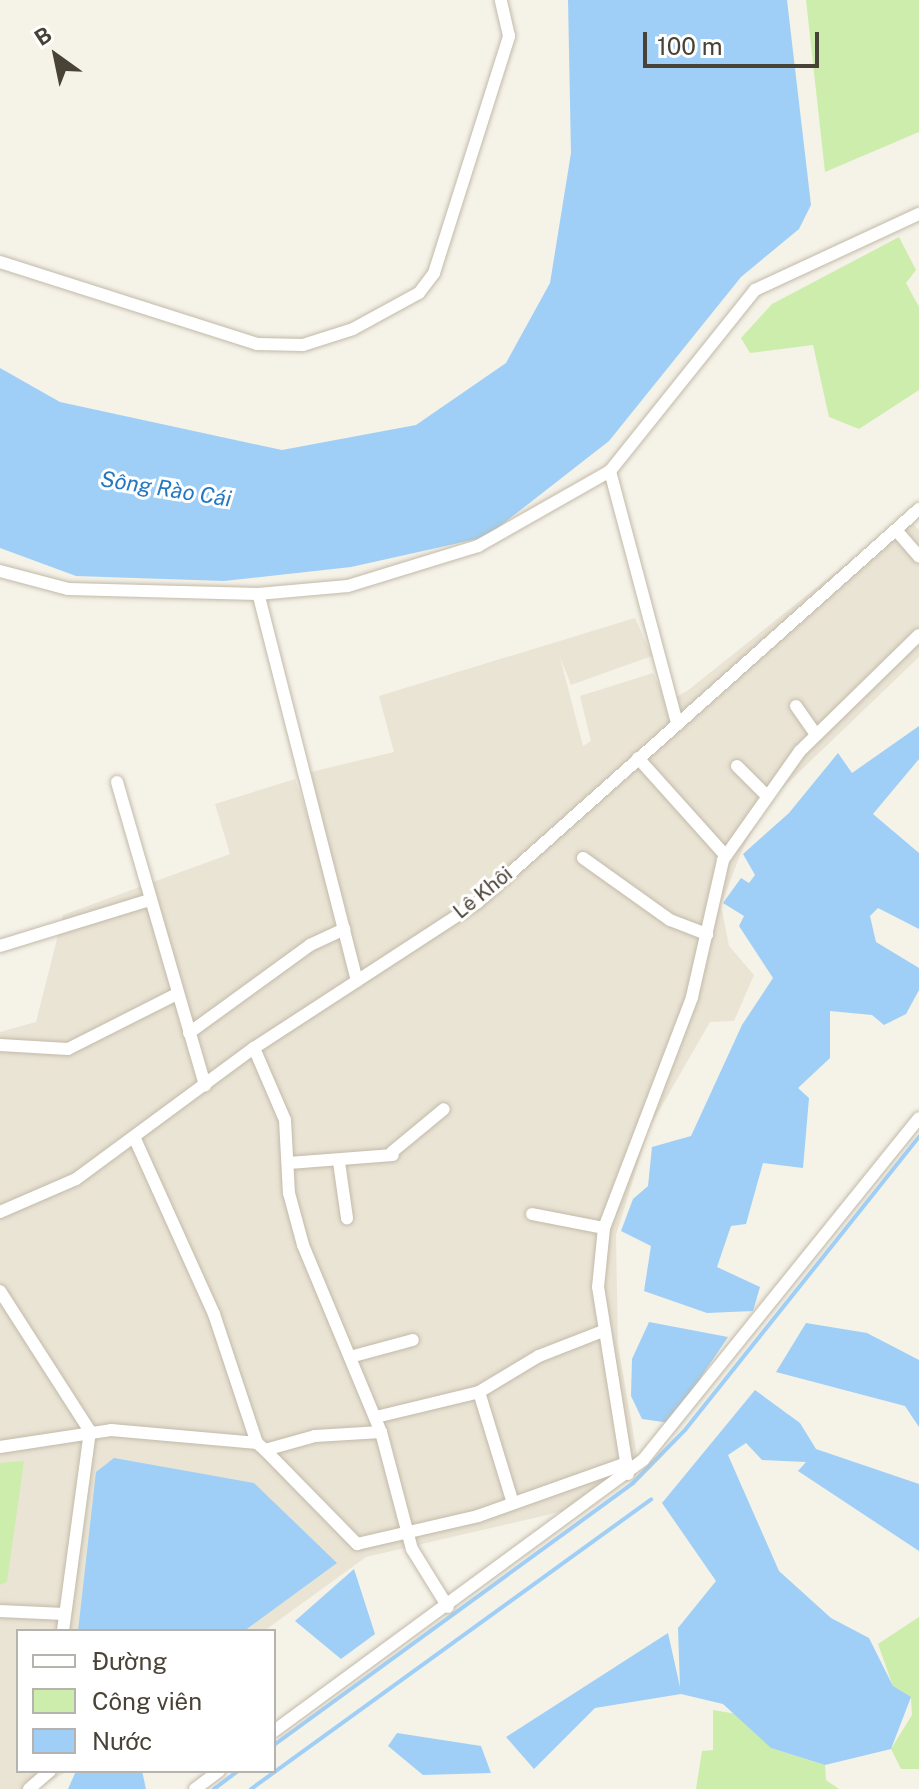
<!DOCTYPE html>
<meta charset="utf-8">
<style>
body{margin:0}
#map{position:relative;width:919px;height:1789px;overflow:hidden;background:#f5f2e8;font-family:"Public Sans",sans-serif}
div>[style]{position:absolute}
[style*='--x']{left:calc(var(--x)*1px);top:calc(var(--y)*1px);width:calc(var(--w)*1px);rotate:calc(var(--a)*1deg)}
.residential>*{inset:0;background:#eae4d5}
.green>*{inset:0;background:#cdedad}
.water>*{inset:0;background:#9fcff7}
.stream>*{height:4px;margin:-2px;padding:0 2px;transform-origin:2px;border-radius:2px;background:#9fcff7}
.roads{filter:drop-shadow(0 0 2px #c2baa9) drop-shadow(0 0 2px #c2baa9)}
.minor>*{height:12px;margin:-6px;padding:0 6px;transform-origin:6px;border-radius:6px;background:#fff}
span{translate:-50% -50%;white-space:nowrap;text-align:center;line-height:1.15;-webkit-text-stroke:6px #fff;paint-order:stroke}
.street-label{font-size:20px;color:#494236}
.water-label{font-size:22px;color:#2577bf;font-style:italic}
.legend{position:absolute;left:16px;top:1629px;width:260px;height:144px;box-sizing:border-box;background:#fff;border:2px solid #b6b3af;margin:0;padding:10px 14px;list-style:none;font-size:24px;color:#494236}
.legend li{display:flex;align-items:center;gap:16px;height:40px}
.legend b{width:40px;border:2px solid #b6b3af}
.north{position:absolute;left:16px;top:16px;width:80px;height:80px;-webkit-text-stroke:6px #fff;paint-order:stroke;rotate:327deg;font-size:22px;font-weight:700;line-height:32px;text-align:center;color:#494236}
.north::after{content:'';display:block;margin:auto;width:28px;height:36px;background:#494236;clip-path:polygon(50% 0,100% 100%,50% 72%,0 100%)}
.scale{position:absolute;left:643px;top:32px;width:176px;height:36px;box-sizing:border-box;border:4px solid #494236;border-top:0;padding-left:10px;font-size:24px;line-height:28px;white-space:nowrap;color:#494236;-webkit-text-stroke:6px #fff;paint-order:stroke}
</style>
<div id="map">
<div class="residential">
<i style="clip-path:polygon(906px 516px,919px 530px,919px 657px,770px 800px,742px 850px,721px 905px,729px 946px,754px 975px,734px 1021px,710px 1022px,649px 1128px,616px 1235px,618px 1345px,639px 1466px,586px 1506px,366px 1557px,264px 1631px,18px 1631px,18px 1771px,68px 1771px,36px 1789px,0 1789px,0 1032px,36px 1022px,63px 915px,230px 854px,215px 804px,295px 779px,310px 824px,322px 820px,311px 772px,394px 752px,379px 696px,635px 618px,652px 656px,571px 685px,560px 657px,583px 746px,591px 741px,580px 696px,653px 673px,667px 702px,687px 691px)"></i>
</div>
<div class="green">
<i style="clip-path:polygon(806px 0,919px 0,919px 132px,825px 172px)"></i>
<i style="clip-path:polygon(899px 237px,916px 270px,906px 283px,919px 307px,919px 390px,859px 429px,829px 417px,813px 345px,750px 353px,741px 338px,772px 304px)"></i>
<i style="clip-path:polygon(24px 1461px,7px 1582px,0 1585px,0 1463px)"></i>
<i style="clip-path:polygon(919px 1617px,919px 1769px,901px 1769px,891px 1749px,912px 1715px,911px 1698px,896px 1695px,878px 1644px)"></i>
<i style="clip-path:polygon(713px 1710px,743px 1715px,771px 1748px,825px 1765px,826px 1780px,839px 1789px,696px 1789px,702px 1751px,713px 1750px)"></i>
</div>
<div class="water">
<i style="clip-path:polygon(568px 0,787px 0,811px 205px,799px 229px,741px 277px,609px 441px,486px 537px,351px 567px,224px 581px,76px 576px,0 548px,0 368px,60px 402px,282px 450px,416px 425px,506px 363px,550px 283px,571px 153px)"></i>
<i style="clip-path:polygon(919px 726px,919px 759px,873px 814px,919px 853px,919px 929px,878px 908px,870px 916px,876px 942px,919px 968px,919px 990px,906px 1014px,884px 1025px,872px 1015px,830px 1011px,830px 1058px,798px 1088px,809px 1098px,803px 1168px,763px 1163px,746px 1224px,731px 1226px,717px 1267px,760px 1287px,753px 1311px,707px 1313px,644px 1291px,651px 1246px,621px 1231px,633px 1199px,648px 1186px,652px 1147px,691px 1136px,742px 1025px,773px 978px,739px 926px,744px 916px,723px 903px,741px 878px,749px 883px,755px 875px,743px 854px,789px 813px,838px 753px,852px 773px)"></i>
<i style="clip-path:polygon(649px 1322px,728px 1337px,670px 1423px,642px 1419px,631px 1396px,632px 1359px)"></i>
<i style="clip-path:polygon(806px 1323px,867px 1333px,919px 1360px,919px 1427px,905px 1406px,776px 1372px)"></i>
<i style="clip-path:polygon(755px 1390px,800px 1423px,816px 1449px,919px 1484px,919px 1551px,798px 1471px,806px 1462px,762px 1460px,746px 1443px,728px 1455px,779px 1571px,831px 1618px,869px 1638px,893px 1686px,911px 1697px,891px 1749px,825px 1765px,771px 1748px,723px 1704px,681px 1694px,595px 1708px,534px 1769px,506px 1737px,668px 1633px,680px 1687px,678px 1628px,716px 1581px,662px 1503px)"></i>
<i style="clip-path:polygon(114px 1458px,254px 1483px,337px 1563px,244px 1631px,78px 1631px,96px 1472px)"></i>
<i style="clip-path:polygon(354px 1569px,375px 1634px,341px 1659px,295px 1621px)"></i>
<i style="clip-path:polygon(397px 1733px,481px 1746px,491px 1773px,423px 1775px,388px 1746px)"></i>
<i style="clip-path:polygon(76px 1771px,142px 1771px,146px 1789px,68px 1789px)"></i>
</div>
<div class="stream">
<i style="--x:274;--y:1745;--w:444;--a:-36.1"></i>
<i style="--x:633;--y:1483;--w:74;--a:-45.5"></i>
<i style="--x:685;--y:1430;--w:375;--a:-51.4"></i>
<i style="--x:214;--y:1789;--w:30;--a:-37"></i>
<i style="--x:251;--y:1789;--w:494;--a:-35.9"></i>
</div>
<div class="roads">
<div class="minor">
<i style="--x:0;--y:262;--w:270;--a:17.7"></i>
<i style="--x:257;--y:344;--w:46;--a:1.2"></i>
<i style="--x:303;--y:345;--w:52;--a:-17.7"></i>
<i style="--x:353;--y:329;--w:75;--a:-28.6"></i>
<i style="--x:419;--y:293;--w:25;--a:-53"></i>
<i style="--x:434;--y:273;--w:249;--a:-72.4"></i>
<i style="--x:509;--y:36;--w:37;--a:-103"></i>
<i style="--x:896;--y:530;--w:35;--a:49"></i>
<i style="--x:0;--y:571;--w:70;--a:14.8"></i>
<i style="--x:68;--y:589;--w:190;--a:1.5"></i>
<i style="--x:796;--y:706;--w:35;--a:55"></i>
<i style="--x:677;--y:723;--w:261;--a:-104.9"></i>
<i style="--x:610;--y:471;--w:232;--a:-51.3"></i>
<i style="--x:755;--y:290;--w:181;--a:-24.9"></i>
<i style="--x:638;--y:758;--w:130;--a:48.1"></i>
<i style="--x:737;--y:766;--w:41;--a:45"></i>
<i style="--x:117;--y:782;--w:316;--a:73.8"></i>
<i style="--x:583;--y:858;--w:107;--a:35.5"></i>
<i style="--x:670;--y:920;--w:40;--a:21"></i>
<i style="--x:0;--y:946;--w:153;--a:-17.1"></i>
<i style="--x:357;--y:981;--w:399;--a:-104.3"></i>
<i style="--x:258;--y:594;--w:90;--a:-5.1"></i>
<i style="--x:348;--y:586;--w:136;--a:-17.1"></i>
<i style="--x:478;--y:546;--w:152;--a:-29.6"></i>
<i style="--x:189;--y:1033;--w:150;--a:-36"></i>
<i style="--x:310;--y:945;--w:38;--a:-25"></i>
<i style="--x:0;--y:1045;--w:68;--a:3.4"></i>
<i style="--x:68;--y:1049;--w:120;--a:-26.8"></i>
<i style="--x:254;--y:1048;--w:78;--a:66.7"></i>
<i style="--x:285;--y:1120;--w:73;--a:86.9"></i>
<i style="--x:289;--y:1193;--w:54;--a:74.9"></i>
<i style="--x:303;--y:1245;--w:203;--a:67.4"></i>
<i style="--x:381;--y:1432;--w:121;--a:75.2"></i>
<i style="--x:412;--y:1549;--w:68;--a:58.2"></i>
<i style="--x:135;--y:1139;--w:192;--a:65.7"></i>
<i style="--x:214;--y:1314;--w:136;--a:71.6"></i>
<i style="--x:392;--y:1152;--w:67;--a:-39.6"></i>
<i style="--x:339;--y:1162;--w:57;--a:81.9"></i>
<i style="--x:289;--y:1163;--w:104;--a:-4.4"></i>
<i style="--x:0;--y:1212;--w:83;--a:-23.5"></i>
<i style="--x:76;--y:1179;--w:221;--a:-36.4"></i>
<i style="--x:254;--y:1048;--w:267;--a:-33.1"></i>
<i style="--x:478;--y:902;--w:591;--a:-41.71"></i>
<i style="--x:532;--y:1214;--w:73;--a:11"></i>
<i style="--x:0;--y:1291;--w:166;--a:57.3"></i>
<i style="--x:90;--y:1431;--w:202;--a:97.7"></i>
<i style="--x:350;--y:1357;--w:65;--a:-15.1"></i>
<i style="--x:479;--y:1392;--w:116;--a:73"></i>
<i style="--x:376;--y:1417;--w:106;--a:-13.6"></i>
<i style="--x:479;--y:1392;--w:70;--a:-31"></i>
<i style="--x:539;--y:1356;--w:69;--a:-21.3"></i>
<i style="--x:0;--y:1447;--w:112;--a:-8.7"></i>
<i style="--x:111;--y:1430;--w:147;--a:5.1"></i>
<i style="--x:257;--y:1443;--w:11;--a:41"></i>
<i style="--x:265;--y:1450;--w:52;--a:-15.6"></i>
<i style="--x:315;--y:1436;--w:66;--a:-3.5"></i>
<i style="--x:265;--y:1450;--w:132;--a:45.6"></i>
<i style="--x:357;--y:1544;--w:124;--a:-13"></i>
<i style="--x:478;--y:1516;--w:158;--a:-19.6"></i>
<i style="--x:628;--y:1474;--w:189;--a:-99.1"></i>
<i style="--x:598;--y:1287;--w:59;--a:-84.2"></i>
<i style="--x:604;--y:1228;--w:247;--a:-69.1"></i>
<i style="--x:692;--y:997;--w:140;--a:-77.2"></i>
<i style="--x:723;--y:860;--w:133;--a:-54.8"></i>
<i style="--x:800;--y:751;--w:166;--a:-44.3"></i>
<i style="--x:0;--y:1611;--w:64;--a:2.7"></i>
<i style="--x:274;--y:1731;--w:458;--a:-36.3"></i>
<i style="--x:643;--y:1460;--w:439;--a:-51.1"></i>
<i style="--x:29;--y:1789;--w:28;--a:-41"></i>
<i style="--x:195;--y:1789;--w:30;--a:-37"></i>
</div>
</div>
<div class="street-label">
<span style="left:483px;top:893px;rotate:-39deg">Lê Khôi</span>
</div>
<div class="water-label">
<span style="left:166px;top:489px;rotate:9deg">Sông Rào Cái</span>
</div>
<ul class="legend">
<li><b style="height:10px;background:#fff"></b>Đường</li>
<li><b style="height:22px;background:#cdedad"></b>Công viên</li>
<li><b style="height:22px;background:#9fcff7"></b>Nước</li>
</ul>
<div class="north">B</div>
<div class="scale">100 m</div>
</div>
